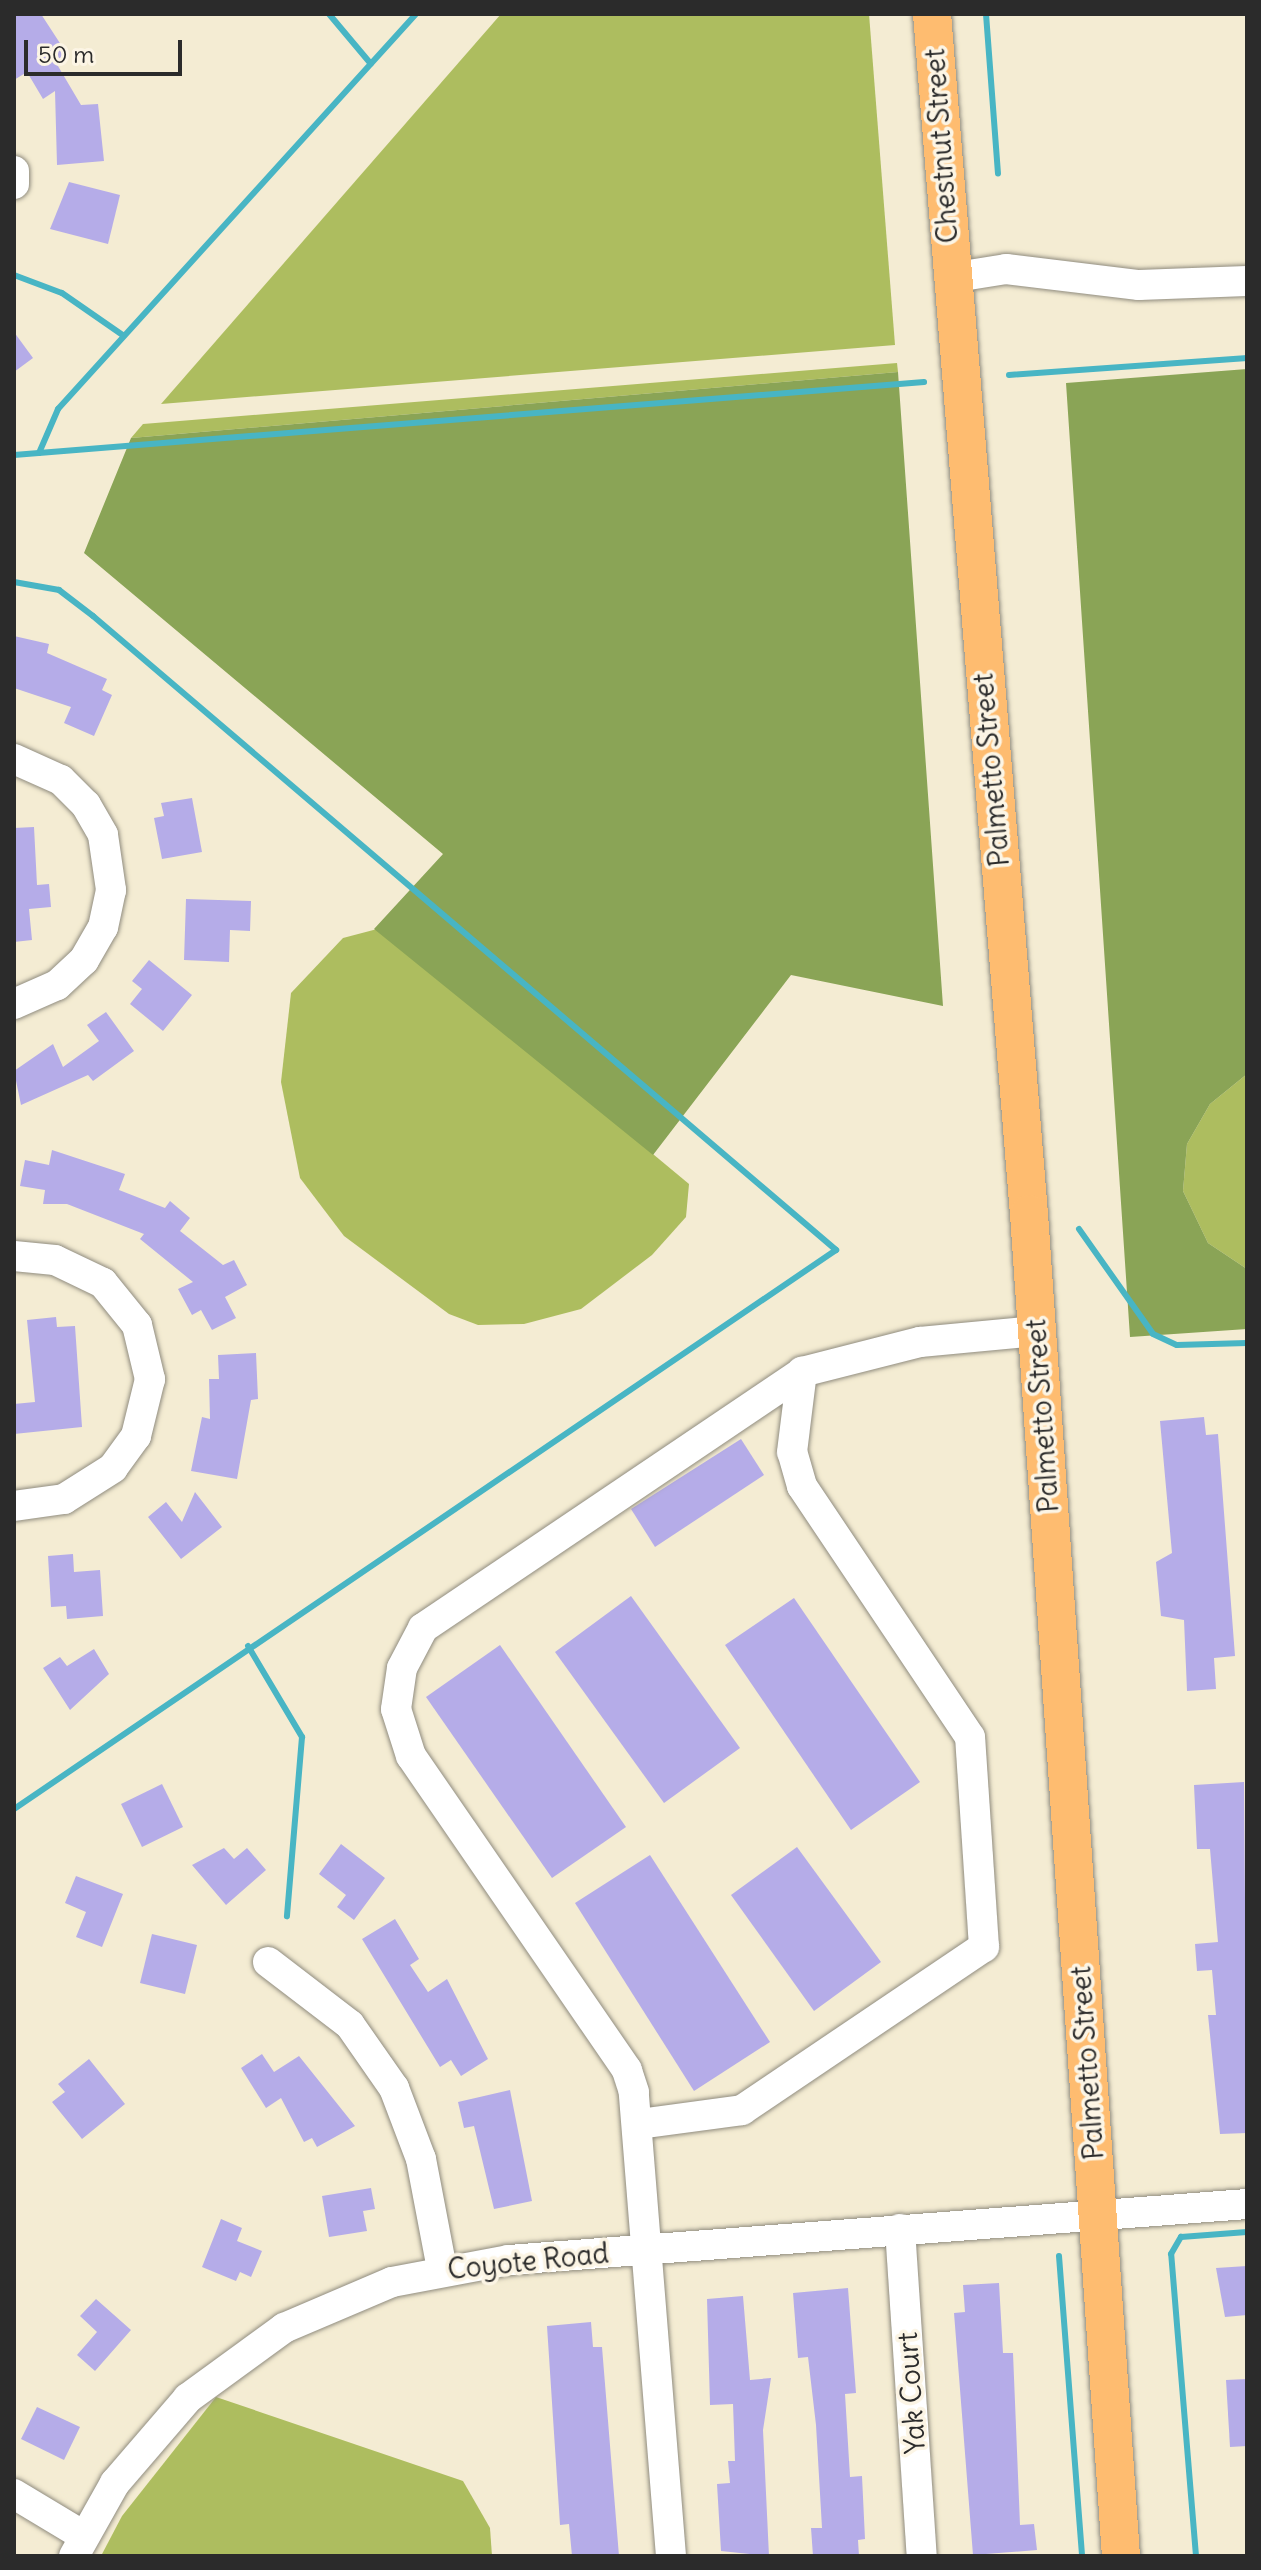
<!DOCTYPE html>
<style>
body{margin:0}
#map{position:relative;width:1261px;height:2570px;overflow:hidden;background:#f4ecd3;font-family:Delius,sans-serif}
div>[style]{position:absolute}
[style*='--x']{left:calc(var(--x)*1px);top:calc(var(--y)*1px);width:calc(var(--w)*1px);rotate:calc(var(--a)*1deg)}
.green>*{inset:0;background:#adbd5f}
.forest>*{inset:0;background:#8aa456}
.stream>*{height:6px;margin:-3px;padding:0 3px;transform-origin:3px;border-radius:3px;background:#48b5c4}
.building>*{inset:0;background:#b5ace8}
.roads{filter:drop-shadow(0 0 2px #908c7f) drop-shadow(0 0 2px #908c7f)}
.minor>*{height:30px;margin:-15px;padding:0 15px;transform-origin:15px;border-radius:15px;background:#fff}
.major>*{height:38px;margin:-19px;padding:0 19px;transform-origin:19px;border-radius:19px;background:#febc70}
span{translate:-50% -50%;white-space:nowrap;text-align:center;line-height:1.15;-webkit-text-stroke:7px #fcf5e5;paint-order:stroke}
.street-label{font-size:28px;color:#2b2b2b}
.frame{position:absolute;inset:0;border:16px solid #2b2b2b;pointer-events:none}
.scale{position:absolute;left:24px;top:40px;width:158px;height:36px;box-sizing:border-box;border:4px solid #2b2b2b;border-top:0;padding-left:10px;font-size:24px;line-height:28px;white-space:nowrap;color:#2b2b2b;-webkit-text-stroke:6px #fcf5e5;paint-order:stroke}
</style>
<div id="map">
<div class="green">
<i style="clip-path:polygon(501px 14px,869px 14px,895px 345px,161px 404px)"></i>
<i style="clip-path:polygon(897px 363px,898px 372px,131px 438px,143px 424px)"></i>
<i style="clip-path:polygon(381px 928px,689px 1184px,686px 1217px,652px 1255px,581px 1309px,524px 1324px,478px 1325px,449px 1314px,344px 1236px,300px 1178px,281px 1082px,291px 993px,343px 938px)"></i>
<i style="clip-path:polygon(1247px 1074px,1247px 1269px,1208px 1243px,1183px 1191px,1187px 1144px,1210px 1104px)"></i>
<i style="clip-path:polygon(216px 2397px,463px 2481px,490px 2528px,492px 2556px,101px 2556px,122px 2516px)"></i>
</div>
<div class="forest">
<i style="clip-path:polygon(1247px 369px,1247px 1074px,1210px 1104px,1187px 1144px,1183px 1191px,1208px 1243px,1247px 1269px,1247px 1329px,1130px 1337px,1066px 383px)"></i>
<i style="clip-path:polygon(898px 372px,943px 1006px,791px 975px,653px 1155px,374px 929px,443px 854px,84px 553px,131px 438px)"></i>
</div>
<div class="stream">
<i style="--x:329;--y:14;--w:65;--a:50"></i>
<i style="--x:986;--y:14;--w:160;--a:85.7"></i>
<i style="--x:14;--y:275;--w:51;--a:20.6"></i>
<i style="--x:62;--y:293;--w:75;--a:34.7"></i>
<i style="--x:1009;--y:375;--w:239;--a:-4.1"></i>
<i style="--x:39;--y:453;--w:48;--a:-66.6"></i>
<i style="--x:58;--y:409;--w:533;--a:-47.81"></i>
<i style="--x:14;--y:455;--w:913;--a:-4.59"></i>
<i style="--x:14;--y:582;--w:46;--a:10.1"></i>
<i style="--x:59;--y:590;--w:43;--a:37.4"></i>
<i style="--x:93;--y:616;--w:977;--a:40.47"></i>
<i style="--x:836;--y:1250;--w:994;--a:145.78"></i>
<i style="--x:1079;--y:1229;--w:128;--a:54.8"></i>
<i style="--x:1153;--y:1334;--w:26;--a:25"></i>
<i style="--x:1177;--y:1345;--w:70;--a:-1.6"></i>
<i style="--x:248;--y:1646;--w:106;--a:59.3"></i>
<i style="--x:302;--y:1737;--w:180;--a:94.8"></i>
<i style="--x:1059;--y:2256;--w:301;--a:85.6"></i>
<i style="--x:1196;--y:2556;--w:303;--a:-94.7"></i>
<i style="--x:1171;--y:2254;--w:20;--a:-60"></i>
<i style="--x:1181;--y:2237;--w:66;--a:-4.3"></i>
</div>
<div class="building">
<i style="clip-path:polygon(14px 14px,41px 14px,67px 54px,55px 61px,81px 105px,98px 104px,104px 161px,57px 165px,55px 91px,43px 99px,27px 72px,14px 80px)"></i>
<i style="clip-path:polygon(69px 182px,120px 195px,108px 244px,50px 229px)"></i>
<i style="clip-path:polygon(14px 332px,33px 358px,14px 372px)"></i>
<i style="clip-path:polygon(14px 636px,49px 644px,47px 653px,107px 679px,102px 690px,112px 695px,94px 736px,64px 723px,71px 707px,14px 688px)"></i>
<i style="clip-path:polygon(192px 798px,202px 852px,162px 859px,154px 818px,164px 816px,161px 803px)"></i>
<i style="clip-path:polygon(34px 827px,37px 885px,49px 884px,51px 907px,29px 909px,32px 940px,14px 942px,14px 828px)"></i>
<i style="clip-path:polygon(186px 899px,251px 901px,250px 931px,230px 930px,229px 962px,184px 960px)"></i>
<i style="clip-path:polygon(149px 960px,192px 995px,163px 1031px,130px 1004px,142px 989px,132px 981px)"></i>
<i style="clip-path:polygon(106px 1012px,134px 1051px,93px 1081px,88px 1075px,21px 1105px,14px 1071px,53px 1044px,63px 1067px,99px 1041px,87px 1025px)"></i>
<i style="clip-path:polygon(52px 1150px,125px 1174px,119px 1190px,165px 1208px,170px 1201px,190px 1218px,180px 1231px,223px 1265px,234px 1260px,247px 1285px,225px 1297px,236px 1318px,212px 1330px,201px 1310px,192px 1315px,178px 1289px,193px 1282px,140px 1239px,144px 1234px,67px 1204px,43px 1204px,45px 1190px,20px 1186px,25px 1160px,49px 1165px)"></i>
<i style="clip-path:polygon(56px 1317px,57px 1327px,75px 1326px,82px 1427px,14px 1434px,14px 1404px,35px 1402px,27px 1320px)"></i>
<i style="clip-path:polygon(256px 1353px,258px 1399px,251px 1400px,237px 1479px,191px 1471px,202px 1417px,210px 1419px,209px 1379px,219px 1379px,218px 1355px)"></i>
<i style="clip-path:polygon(1204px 1417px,1206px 1435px,1218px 1434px,1235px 1656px,1214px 1658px,1216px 1689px,1187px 1691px,1184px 1620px,1161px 1616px,1156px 1562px,1172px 1553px,1160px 1421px)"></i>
<i style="clip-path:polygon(741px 1439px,764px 1475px,655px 1547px,631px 1509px)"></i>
<i style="clip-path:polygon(195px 1492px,222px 1527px,181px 1559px,148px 1517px,166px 1502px,182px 1522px)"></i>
<i style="clip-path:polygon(73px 1554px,74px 1572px,100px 1570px,103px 1616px,67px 1619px,66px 1606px,51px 1607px,48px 1556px)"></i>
<i style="clip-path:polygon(631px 1596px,740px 1748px,664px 1803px,555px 1652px)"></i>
<i style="clip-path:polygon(794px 1598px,920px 1782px,851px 1830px,725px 1645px)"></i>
<i style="clip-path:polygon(500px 1645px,626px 1827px,552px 1878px,426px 1697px)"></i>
<i style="clip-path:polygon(94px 1649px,109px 1674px,70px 1710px,43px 1668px,60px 1657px,67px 1666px)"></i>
<i style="clip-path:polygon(1244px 1782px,1247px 2133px,1220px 2134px,1208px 2015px,1216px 2015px,1212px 1970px,1197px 1971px,1195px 1944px,1218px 1942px,1210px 1849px,1197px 1849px,1194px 1785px)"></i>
<i style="clip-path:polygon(162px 1784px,183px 1827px,142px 1847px,121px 1804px)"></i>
<i style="clip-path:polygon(341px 1844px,385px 1878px,354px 1920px,337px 1907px,346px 1895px,319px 1874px)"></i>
<i style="clip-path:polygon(797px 1847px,881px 1962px,814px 2011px,731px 1895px)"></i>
<i style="clip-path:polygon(224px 1848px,234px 1859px,247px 1848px,266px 1870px,226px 1905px,192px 1865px)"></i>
<i style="clip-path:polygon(650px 1855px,770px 2042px,694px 2091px,575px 1903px)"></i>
<i style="clip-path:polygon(76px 1876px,123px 1894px,102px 1947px,76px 1937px,86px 1912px,65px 1903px)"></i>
<i style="clip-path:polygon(395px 1919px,419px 1959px,410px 1965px,428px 1992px,447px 1979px,488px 2059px,461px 2076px,451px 2060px,440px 2067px,362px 1939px)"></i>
<i style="clip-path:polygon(152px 1934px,197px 1945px,185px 1994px,140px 1983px)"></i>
<i style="clip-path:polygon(262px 2054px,274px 2072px,299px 2056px,355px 2126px,317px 2147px,312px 2138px,304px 2142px,281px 2098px,266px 2108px,241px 2068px)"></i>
<i style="clip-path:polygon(89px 2059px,125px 2104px,82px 2139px,52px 2102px,65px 2092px,58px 2084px)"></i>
<i style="clip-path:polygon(510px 2090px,532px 2201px,494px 2209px,474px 2126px,464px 2128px,458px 2102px)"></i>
<i style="clip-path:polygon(371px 2188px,375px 2209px,363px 2211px,367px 2231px,329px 2237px,322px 2196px)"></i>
<i style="clip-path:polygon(221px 2219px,242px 2228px,237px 2241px,262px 2251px,251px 2277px,240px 2272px,236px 2281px,202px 2267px)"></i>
<i style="clip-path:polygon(1247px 2266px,1247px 2315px,1225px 2317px,1216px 2268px)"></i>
<i style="clip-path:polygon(999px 2283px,1003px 2353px,1013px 2353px,1020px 2525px,1034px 2524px,1037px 2550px,973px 2555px,954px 2313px,965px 2312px,963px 2285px)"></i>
<i style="clip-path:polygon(848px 2288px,856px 2393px,845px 2394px,850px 2477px,862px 2476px,865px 2539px,858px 2540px,859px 2556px,813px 2556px,811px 2528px,822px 2528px,816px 2425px,808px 2357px,798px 2358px,793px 2293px)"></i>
<i style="clip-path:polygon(743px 2296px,750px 2380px,771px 2378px,763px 2430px,769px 2556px,721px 2551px,717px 2484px,730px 2483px,728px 2461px,735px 2461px,733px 2404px,710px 2405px,707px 2299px)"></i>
<i style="clip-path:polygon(96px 2299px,131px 2330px,95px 2371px,77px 2355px,97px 2332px,80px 2316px)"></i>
<i style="clip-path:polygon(591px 2322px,593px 2347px,602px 2347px,619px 2556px,572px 2556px,569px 2524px,560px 2525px,547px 2326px)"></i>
<i style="clip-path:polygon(1247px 2379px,1247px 2446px,1230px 2447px,1226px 2380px)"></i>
<i style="clip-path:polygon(37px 2407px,80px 2427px,64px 2460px,21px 2439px)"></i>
</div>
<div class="roads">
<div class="minor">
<i style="--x:14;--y:171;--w:13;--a:90"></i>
<i style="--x:950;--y:278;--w:57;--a:-9.1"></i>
<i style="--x:1006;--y:269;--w:134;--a:6.9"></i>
<i style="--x:1139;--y:285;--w:108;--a:-2.1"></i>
<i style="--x:14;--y:759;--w:51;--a:24.1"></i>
<i style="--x:61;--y:780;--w:35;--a:45"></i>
<i style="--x:86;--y:805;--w:34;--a:60"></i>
<i style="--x:103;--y:835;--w:56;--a:81.7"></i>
<i style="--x:111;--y:890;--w:38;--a:102"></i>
<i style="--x:103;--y:927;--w:38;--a:120"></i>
<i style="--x:84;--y:960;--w:37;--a:137"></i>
<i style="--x:57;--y:985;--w:47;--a:156.2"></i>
<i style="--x:14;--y:1256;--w:41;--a:5.6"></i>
<i style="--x:55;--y:1260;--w:53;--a:25.6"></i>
<i style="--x:103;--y:1283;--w:54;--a:51"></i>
<i style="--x:137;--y:1325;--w:56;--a:76.5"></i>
<i style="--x:150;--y:1379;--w:59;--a:103.8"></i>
<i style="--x:136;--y:1436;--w:39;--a:126"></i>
<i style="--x:113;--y:1468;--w:58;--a:147.7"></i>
<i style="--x:64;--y:1499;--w:50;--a:172"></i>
<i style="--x:268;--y:1962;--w:103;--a:37.5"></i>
<i style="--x:350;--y:2025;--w:77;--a:55.1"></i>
<i style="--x:394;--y:2088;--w:76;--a:69.2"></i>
<i style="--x:421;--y:2159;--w:112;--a:79.2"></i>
<i style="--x:639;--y:2124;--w:104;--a:-7.7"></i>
<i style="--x:742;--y:2110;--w:292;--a:-34"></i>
<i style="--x:984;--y:1947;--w:210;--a:-93.8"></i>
<i style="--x:970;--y:1737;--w:302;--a:-123.8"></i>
<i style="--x:802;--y:1486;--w:35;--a:-106"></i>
<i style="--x:792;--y:1452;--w:81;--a:-82.9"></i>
<i style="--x:900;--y:2229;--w:328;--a:86.2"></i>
<i style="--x:14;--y:2494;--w:82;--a:31"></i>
<i style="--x:74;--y:2556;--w:84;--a:-60.7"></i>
<i style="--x:115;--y:2483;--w:112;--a:-49.3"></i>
<i style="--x:188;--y:2398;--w:119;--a:-36.1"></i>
<i style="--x:284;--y:2328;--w:117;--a:-23.1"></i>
<i style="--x:392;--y:2282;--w:119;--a:-10.6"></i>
<i style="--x:509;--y:2260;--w:740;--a:-4.34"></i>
<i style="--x:671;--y:2556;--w:465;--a:-94.6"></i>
<i style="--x:634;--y:2092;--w:23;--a:-108"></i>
<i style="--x:627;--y:2070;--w:381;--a:-124.5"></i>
<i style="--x:411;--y:1756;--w:49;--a:-107.7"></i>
<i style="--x:396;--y:1709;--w:41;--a:-81.7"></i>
<i style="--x:402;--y:1668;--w:45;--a:-62.3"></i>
<i style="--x:423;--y:1628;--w:457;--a:-34"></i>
<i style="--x:802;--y:1372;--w:122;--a:-14.3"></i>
<i style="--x:920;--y:1342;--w:117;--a:-5.4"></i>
</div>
<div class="major">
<i style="--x:932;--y:14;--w:1204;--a:85.38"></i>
<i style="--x:1029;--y:1214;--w:1345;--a:86.08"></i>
</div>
</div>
<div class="street-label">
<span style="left:941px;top:146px;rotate:-94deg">Chestnut Street</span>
<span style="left:991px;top:770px;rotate:-95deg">Palmetto Street</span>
<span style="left:1042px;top:1416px;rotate:-94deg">Palmetto Street</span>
<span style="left:1087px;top:2063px;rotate:-94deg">Palmetto Street</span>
<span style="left:528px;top:2261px;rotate:-6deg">Coyote Road</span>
<span style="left:911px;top:2393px;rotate:-94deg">Yak Court</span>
</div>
<div class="frame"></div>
<div class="scale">50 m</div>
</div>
